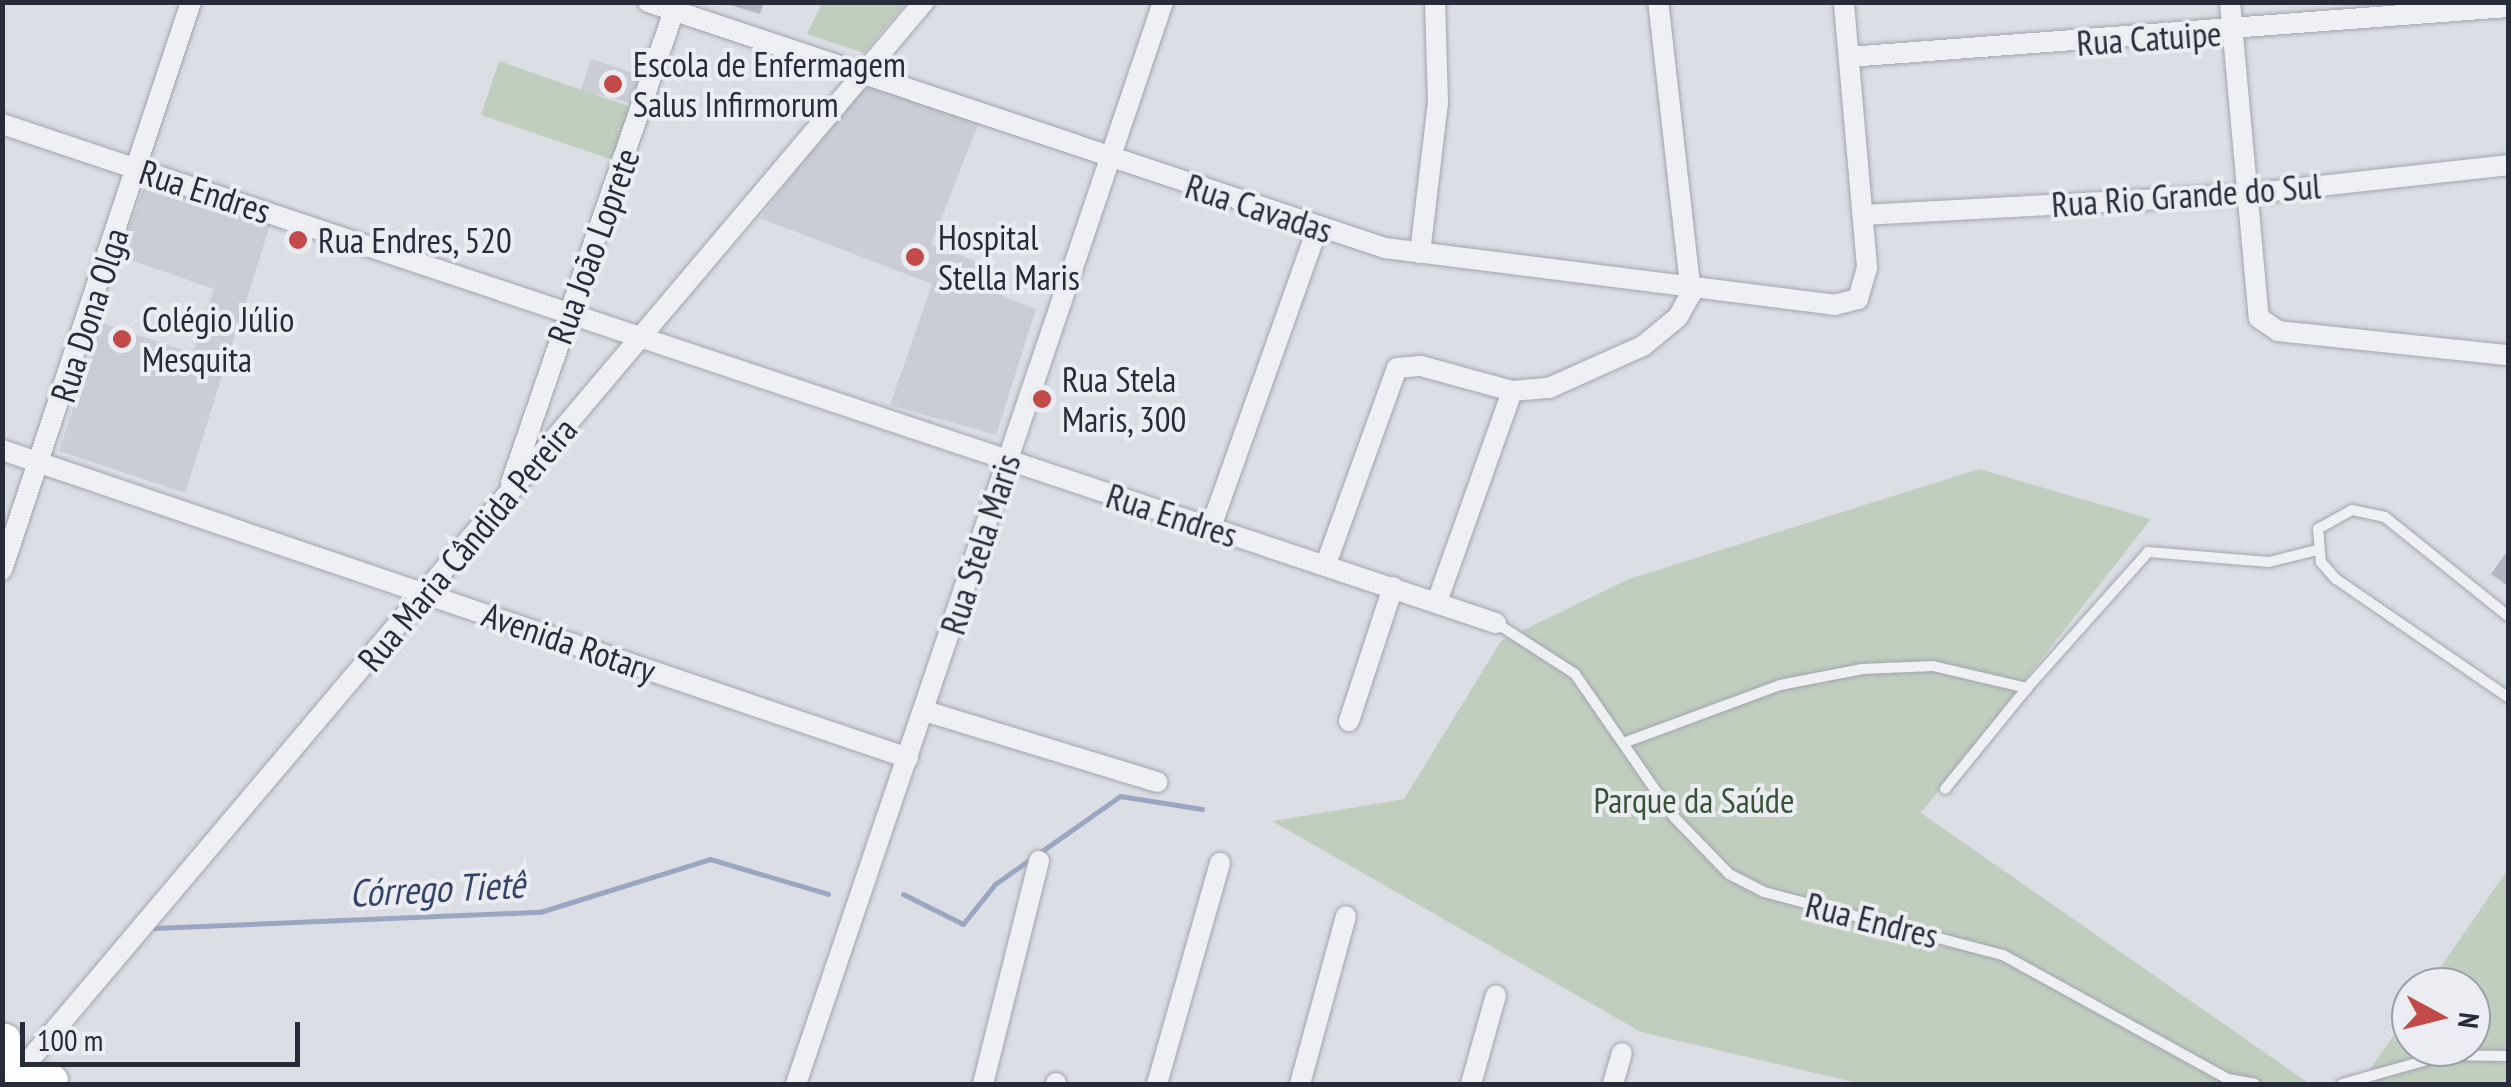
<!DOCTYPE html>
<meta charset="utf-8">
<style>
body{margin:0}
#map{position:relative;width:2511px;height:1087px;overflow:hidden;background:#dcdee5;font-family:"PT Sans Narrow",sans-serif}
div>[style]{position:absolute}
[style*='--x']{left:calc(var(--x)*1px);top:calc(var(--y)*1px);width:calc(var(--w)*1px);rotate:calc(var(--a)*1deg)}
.built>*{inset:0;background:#cbcdd6}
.green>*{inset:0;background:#c0cebe}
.stream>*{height:5px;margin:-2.5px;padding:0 2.5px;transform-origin:2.5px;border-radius:2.5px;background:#9aa7c3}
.building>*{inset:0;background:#b4b7c1}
.roads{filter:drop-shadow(0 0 2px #a2a5ae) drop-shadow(0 0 2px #a2a5ae)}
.lane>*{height:10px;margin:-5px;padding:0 5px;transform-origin:5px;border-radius:5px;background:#eff0f4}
.street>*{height:20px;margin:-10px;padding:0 10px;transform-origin:10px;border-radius:10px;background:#eff0f4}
.secondary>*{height:28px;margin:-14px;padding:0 14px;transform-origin:14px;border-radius:14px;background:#fff}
.dots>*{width:28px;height:28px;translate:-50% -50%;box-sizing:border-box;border:5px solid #ebedf3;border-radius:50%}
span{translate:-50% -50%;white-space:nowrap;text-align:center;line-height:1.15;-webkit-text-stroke:8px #ebedf3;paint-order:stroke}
.street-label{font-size:35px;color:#272b3a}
.poi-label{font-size:35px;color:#272b3a}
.left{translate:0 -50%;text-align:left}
.park-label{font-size:35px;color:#375536}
.water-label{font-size:38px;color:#35446b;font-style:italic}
.frame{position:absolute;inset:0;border:5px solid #272b3a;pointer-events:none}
.north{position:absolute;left:2391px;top:967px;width:100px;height:100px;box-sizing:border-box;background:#ebedf3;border:2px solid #9d9fa9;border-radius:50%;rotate:97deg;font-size:28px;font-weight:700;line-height:40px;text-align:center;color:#272b3a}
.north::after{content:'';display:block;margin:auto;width:35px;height:45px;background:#c24b4a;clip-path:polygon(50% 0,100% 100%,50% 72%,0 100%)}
.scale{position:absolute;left:20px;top:1022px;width:280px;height:45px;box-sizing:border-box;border:5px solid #272b3a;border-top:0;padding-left:12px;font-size:30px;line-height:35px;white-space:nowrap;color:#272b3a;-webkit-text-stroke:8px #ebedf3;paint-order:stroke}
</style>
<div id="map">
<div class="built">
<i style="clip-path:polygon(591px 59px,646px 77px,637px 105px,581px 90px)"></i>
<i style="clip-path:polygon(867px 76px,979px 122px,931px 245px,1001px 270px,993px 292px,1036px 309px,996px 435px,890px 405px,932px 284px,760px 218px)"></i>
<i style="clip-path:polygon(148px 176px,273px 216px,185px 493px,59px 451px,101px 323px,193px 353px,214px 289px,119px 256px)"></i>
</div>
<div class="green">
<i style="clip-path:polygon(822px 3px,822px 2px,906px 3px,864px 53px,807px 34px)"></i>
<i style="clip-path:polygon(499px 61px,634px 108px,616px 161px,481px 115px)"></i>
<i style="clip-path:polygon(1979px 469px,2151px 519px,1921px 813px,2310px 1084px,1862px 1084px,1641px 1032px,1272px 821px,1404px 799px,1501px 641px,1629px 579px)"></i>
<i style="clip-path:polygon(2508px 869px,2508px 1084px,2360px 1084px,2411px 1010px,2411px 1047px,2471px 1047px,2471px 987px,2427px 987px)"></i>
</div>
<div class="stream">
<i style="--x:903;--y:894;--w:67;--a:26.6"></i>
<i style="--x:963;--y:924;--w:51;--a:-51.3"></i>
<i style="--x:995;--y:884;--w:153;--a:-35.1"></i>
<i style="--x:1120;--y:796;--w:83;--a:9"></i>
<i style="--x:154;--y:928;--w:386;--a:-2.4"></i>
<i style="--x:540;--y:912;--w:178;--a:-17.3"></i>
<i style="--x:710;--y:859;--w:123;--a:16.5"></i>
</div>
<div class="building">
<i style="clip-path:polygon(720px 2px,764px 2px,760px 14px)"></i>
<i style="clip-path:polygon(2508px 550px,2508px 586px,2491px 574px)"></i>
</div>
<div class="roads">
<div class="lane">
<i style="--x:2508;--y:616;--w:158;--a:-141.2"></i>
<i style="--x:2385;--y:517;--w:34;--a:-168"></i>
<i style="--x:2352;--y:510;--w:39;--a:151"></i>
<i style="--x:2318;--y:529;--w:33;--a:85"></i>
<i style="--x:2321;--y:562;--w:23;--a:49"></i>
<i style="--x:2336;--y:579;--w:209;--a:34.5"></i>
<i style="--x:1496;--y:623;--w:94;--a:32.8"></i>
<i style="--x:1575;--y:674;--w:174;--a:55.3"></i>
<i style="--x:1674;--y:817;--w:79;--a:46"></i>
<i style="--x:1729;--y:874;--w:39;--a:27"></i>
<i style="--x:1764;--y:892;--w:247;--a:14.8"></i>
<i style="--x:2003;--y:955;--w:257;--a:28.9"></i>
<i style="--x:2228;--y:1079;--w:27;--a:10"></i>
<i style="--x:1626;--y:742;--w:164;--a:-20.3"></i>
<i style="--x:1780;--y:685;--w:84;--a:-11"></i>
<i style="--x:1862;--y:669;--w:71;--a:-2.4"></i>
<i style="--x:1933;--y:666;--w:97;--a:13.2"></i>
<i style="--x:2027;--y:688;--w:182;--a:-48.3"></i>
<i style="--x:2148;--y:552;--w:121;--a:4.7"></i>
<i style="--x:2269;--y:562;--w:49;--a:-14"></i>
<i style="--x:1945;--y:789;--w:130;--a:-50.9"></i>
<i style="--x:2342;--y:1084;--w:107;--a:-15.7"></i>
<i style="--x:2445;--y:1055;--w:63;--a:0.9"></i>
</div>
<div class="street">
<i style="--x:648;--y:2;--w:777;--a:18.46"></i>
<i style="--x:1385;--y:248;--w:453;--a:7.2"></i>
<i style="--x:1834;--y:305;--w:25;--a:-14"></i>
<i style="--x:1858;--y:299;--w:33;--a:-74"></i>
<i style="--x:1867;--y:267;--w:266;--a:-95"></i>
<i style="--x:2230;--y:2;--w:317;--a:84.8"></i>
<i style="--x:2259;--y:318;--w:23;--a:34"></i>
<i style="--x:2278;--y:331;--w:231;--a:6"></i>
<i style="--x:1849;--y:57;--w:661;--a:-4.34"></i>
<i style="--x:2;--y:124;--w:1575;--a:18.47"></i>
<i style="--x:1864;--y:215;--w:384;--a:-3.1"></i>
<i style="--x:2247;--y:194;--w:263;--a:-6.3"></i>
<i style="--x:1420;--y:253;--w:152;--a:-83.2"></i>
<i style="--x:1438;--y:102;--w:100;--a:-91.7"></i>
<i style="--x:2;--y:450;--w:957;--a:18.78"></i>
<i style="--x:511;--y:483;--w:509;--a:-70.96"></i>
<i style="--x:1211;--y:527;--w:319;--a:-70.4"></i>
<i style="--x:1326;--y:564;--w:208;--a:-70.1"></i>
<i style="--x:1397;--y:368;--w:24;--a:-5"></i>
<i style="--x:1421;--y:366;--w:94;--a:15.4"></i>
<i style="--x:1512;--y:391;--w:37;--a:-5"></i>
<i style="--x:1549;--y:388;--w:103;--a:-24.1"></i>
<i style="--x:1643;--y:346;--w:45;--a:-39.6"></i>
<i style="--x:1678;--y:317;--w:26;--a:-61"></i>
<i style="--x:1691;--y:294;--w:294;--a:-96.4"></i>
<i style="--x:2;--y:570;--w:599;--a:-71.6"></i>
<i style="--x:1437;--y:602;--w:224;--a:-70.4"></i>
<i style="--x:925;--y:711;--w:243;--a:17"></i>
<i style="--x:1349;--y:721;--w:141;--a:-71.8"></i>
<i style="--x:10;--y:1083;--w:1416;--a:-49.79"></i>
<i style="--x:796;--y:1084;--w:1143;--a:-71.26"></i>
<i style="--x:983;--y:1084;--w:230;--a:-75.9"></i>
<i style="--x:1056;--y:1084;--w:1;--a:-90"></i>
<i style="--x:1157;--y:1084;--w:230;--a:-74.1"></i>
<i style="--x:1300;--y:1084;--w:174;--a:-74.7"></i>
<i style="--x:1471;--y:1084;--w:92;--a:-74.3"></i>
<i style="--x:1613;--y:1084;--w:32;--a:-74"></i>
</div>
<div class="secondary">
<i style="--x:6;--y:1038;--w:38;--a:75"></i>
<i style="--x:16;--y:1075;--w:38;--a:7"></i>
</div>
</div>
<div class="dots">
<i style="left:613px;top:84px;background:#c24b4a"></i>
<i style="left:298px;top:240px;background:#c24b4a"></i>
<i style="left:915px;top:257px;background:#c24b4a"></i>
<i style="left:122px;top:339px;background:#c24b4a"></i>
<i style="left:1042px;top:399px;background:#c24b4a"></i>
</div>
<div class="street-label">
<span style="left:2149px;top:38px;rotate:-4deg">Rua Catuipe</span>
<span style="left:205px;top:191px;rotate:18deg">Rua Endres</span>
<span style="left:2186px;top:195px;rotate:-4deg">Rua Rio Grande do Sul</span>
<span style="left:1259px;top:208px;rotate:18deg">Rua Cavadas</span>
<span style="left:593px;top:246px;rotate:-70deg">Rua João Loprete</span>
<span style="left:89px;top:315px;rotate:-72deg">Rua Dona Olga</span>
<span style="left:1172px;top:515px;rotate:18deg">Rua Endres</span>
<span style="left:467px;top:544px;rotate:-50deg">Rua Maria Cândida Pereira</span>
<span style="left:980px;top:544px;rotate:-72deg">Rua Stela Maris</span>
<span style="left:569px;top:642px;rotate:19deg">Avenida Rotary</span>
<span style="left:1872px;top:920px;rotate:14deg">Rua Endres</span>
</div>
<div class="poi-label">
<span class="left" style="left:633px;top:84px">Escola de Enfermagem<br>Salus Infirmorum</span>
<span class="left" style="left:938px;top:257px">Hospital<br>Stella Maris</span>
<span class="left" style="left:318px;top:240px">Rua Endres, 520</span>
<span class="left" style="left:142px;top:339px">Colégio Júlio<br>Mesquita</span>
<span class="left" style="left:1062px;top:399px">Rua Stela<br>Maris, 300</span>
</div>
<div class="park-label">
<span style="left:1694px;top:800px">Parque da Saúde</span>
</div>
<div class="water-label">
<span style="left:437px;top:888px;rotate:-3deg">Córrego Tietê</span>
</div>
<div class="frame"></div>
<div class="north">N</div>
<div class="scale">100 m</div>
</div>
